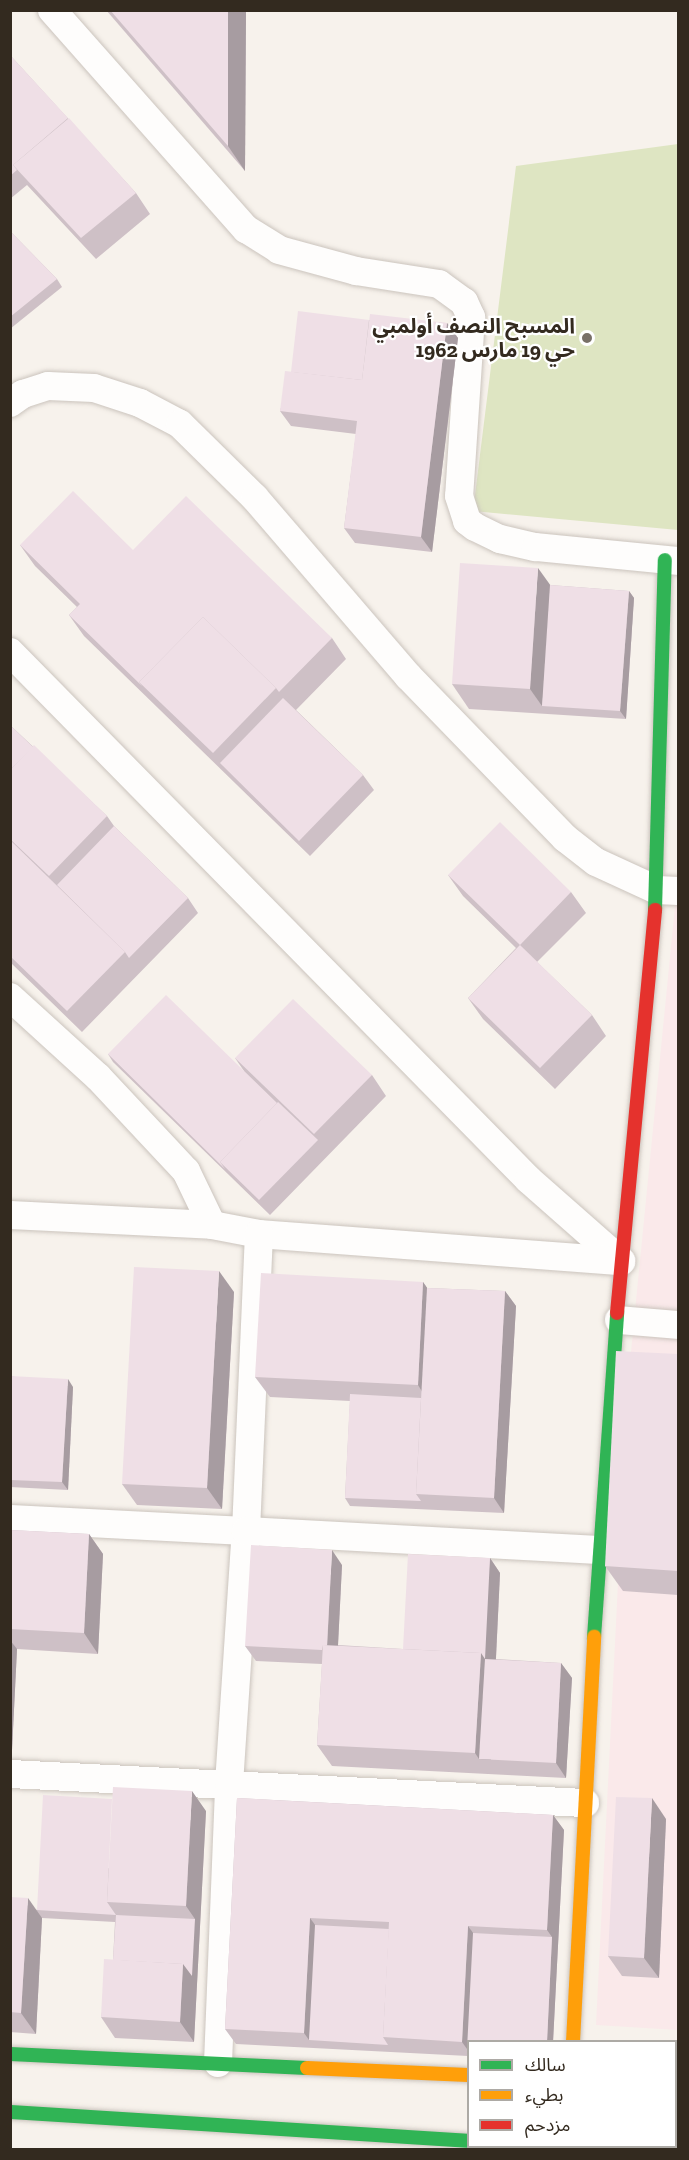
<!DOCTYPE html>
<meta charset="utf-8">
<style>
body{margin:0}
#map{position:relative;width:689px;height:2160px;overflow:hidden;background:#f7f2ec;font-family:"Zilla Slab","Noto Sans Arabic",serif}
div>[style]{position:absolute}
[style*='--x']{left:calc(var(--x)*1px);top:calc(var(--y)*1px);width:calc(var(--w)*1px);rotate:calc(var(--a)*1deg)}
.commercial>*{inset:0;background:#fae9ea}
.green>*{inset:0;background:#dee5c2}
.roads{filter:drop-shadow(0 0 2px #cbc4bd) drop-shadow(0 0 2px #cbc4bd)}
.street>*{height:28px;margin:-14px;padding:0 14px;transform-origin:14px;border-radius:14px;background:#fefdfc}
.fast>*{height:14px;margin:-7px;padding:0 7px;transform-origin:7px;border-radius:7px;background:#30b455}
.slow>*{height:14px;margin:-7px;padding:0 7px;transform-origin:7px;border-radius:7px;background:#ff9f0a}
.jam>*{height:14px;margin:-7px;padding:0 7px;transform-origin:7px;border-radius:7px;background:#e5322d}
.wall>*{inset:0;background:#cec0c6}
.shaded-wall>*{inset:0;background:#a79ca1}
.building>*{inset:0;background:#efdfe6}
.dots>*{width:16px;height:16px;translate:-50% -50%;box-sizing:border-box;border:3px solid #fff;border-radius:50%}
span{translate:-50% -50%;white-space:nowrap;text-align:center;line-height:1.15;-webkit-text-stroke:4.5px #fff;paint-order:stroke}
.poi-label{font-size:21px;color:#332a1f;font-weight:700}
.right{translate:-100% -50%;text-align:right}
.frame{position:absolute;inset:0;border:12px solid #332a1f;pointer-events:none}
.legend{position:absolute;left:467px;top:2040px;width:210px;height:108px;box-sizing:border-box;background:#fff;border:2px solid #adaaa5;margin:0;padding:8px 10px;list-style:none;font-size:18px;color:#332a1f}
.legend li{display:flex;align-items:center;gap:12px;height:30px}
.legend b{width:30px;border:2px solid #adaaa5}
</style>
<div id="map">
<div class="commercial">
<i style="clip-path:polygon(678px 876px,678px 2030px,596px 2025px,628px 1382px)"></i>
</div>
<div class="green">
<i style="clip-path:polygon(678px 144px,678px 530px,473px 511px,516px 166px)"></i>
</div>
<div class="roads">
<div class="street">
<i style="--x:52;--y:10;--w:293;--a:48.5"></i>
<i style="--x:246;--y:229;--w:39;--a:32"></i>
<i style="--x:279;--y:250;--w:80;--a:15.3"></i>
<i style="--x:356;--y:271;--w:84;--a:8.9"></i>
<i style="--x:439;--y:284;--w:31;--a:36"></i>
<i style="--x:464;--y:302;--w:17;--a:65"></i>
<i style="--x:471;--y:317;--w:179;--a:93.8"></i>
<i style="--x:459;--y:496;--w:26;--a:72"></i>
<i style="--x:467;--y:521;--w:10;--a:37"></i>
<i style="--x:475;--y:527;--w:28;--a:26"></i>
<i style="--x:500;--y:539;--w:37;--a:13"></i>
<i style="--x:536;--y:547;--w:143;--a:5.6"></i>
<i style="--x:10;--y:403;--w:16;--a:-35"></i>
<i style="--x:23;--y:394;--w:26;--a:-18"></i>
<i style="--x:48;--y:386;--w:46;--a:2.5"></i>
<i style="--x:94;--y:388;--w:48;--a:18.1"></i>
<i style="--x:140;--y:403;--w:45;--a:27.7"></i>
<i style="--x:180;--y:424;--w:105;--a:44.6"></i>
<i style="--x:255;--y:498;--w:235;--a:49.3"></i>
<i style="--x:408;--y:676;--w:226;--a:45.9"></i>
<i style="--x:565;--y:838;--w:39;--a:38"></i>
<i style="--x:596;--y:862;--w:67;--a:24.7"></i>
<i style="--x:657;--y:890;--w:21;--a:3"></i>
<i style="--x:10;--y:652;--w:740;--a:45.49"></i>
<i style="--x:529;--y:1180;--w:123;--a:41.4"></i>
<i style="--x:10;--y:997;--w:119;--a:42.3"></i>
<i style="--x:98;--y:1077;--w:129;--a:46.9"></i>
<i style="--x:186;--y:1171;--w:60;--a:64.3"></i>
<i style="--x:10;--y:1215;--w:202;--a:2.8"></i>
<i style="--x:212;--y:1225;--w:48;--a:10.8"></i>
<i style="--x:259;--y:1234;--w:363;--a:4.3"></i>
<i style="--x:619;--y:1320;--w:59;--a:4.8"></i>
<i style="--x:10;--y:1519;--w:236;--a:2.9"></i>
<i style="--x:246;--y:1531;--w:297;--a:-87.5"></i>
<i style="--x:10;--y:1774;--w:576;--a:2.89"></i>
<i style="--x:218;--y:2063;--w:279;--a:-87.7"></i>
<i style="--x:229;--y:1784;--w:254;--a:-86.2"></i>
<i style="--x:246;--y:1531;--w:353;--a:3.1"></i>
</div>
<div class="fast">
<i style="--x:655;--y:910;--w:350;--a:-88.4"></i>
<i style="--x:594;--y:1637;--w:325;--a:-85.9"></i>
<i style="--x:10;--y:2054;--w:297;--a:2.7"></i>
<i style="--x:10;--y:2112;--w:459;--a:3.6"></i>
</div>
<div class="slow">
<i style="--x:573;--y:2042;--w:406;--a:-87"></i>
<i style="--x:307;--y:2068;--w:161;--a:2.5"></i>
</div>
<div class="jam">
<i style="--x:617;--y:1313;--w:405;--a:-84.6"></i>
<i style="--x:676;--y:2087;--w:2;--a:0"></i>
<i style="--x:598;--y:2146;--w:48;--a:4.8"></i>
</div>
</div>
<div class="wall">
<i style="clip-path:polygon(106px 10px,246px 10px,245px 171px)"></i>
<i style="clip-path:polygon(10px 55px,136px 193px,150px 214px,96px 259px,27px 185px,10px 199px)"></i>
<i style="clip-path:polygon(10px 231px,57px 279px,62px 287px,10px 329px)"></i>
<i style="clip-path:polygon(369px 320px,447px 323px,458px 338px,432px 552px,355px 543px,344px 528px,356px 434px,291px 426px,280px 411px,291px 372px)"></i>
<i style="clip-path:polygon(20px 545px,133px 550px,332px 638px,346px 659px,296px 710px,363px 775px,374px 790px,310px 856px,84px 636px,69px 615px,77px 607px,35px 566px)"></i>
<i style="clip-path:polygon(550px 585px,629px 591px,634px 598px,626px 719px,469px 709px,452px 684px)"></i>
<i style="clip-path:polygon(10px 725px,107px 816px,114px 826px,188px 898px,198px 913px,82px 1032px,10px 962px)"></i>
<i style="clip-path:polygon(448px 875px,571px 892px,586px 913px,537px 962px,592px 1015px,606px 1036px,555px 1089px,483px 1019px,468px 998px,516px 948px,463px 896px)"></i>
<i style="clip-path:polygon(108px 1054px,244px 1071px,235px 1058px,372px 1075px,386px 1096px,270px 1215px,113px 1062px)"></i>
<i style="clip-path:polygon(423px 1282px,427px 1288px,505px 1291px,516px 1306px,504px 1513px,350px 1506px,345px 1498px,350px 1401px,270px 1397px,255px 1377px)"></i>
<i style="clip-path:polygon(234px 1292px,222px 1509px,137px 1505px,122px 1484px)"></i>
<i style="clip-path:polygon(678px 1354px,678px 1595px,623px 1591px,605px 1566px)"></i>
<i style="clip-path:polygon(10px 1376px,73px 1387px,68px 1490px,10px 1487px)"></i>
<i style="clip-path:polygon(10px 1530px,89px 1534px,103px 1554px,98px 1654px,17px 1649px,12px 1750px,10px 1749px)"></i>
<i style="clip-path:polygon(490px 1558px,500px 1573px,496px 1659px,561px 1663px,572px 1678px,566px 1778px,332px 1766px,317px 1745px,322px 1664px,256px 1661px,245px 1646px,342px 1565px,338px 1645px,403px 1649px)"></i>
<i style="clip-path:polygon(237px 1798px,553px 1815px,564px 1830px,553px 2042px,468px 2042px,468px 2056px,236px 2044px,225px 2029px)"></i>
<i style="clip-path:polygon(206px 1811px,194px 2042px,115px 2038px,101px 2017px,113px 1960px,115px 1922px,42px 1918px,36px 2034px,10px 2032px,10px 1897px,37px 1910px)"></i>
<i style="clip-path:polygon(666px 1819px,659px 1978px,622px 1976px,608px 1956px)"></i>
</div>
<div class="shaded-wall">
<i style="clip-path:polygon(228px 10px,246px 10px,245px 171px,228px 146px)"></i>
<i style="clip-path:polygon(447px 323px,458px 338px,432px 552px,421px 537px)"></i>
<i style="clip-path:polygon(538px 568px,556px 593px,542px 706px,530px 689px)"></i>
<i style="clip-path:polygon(629px 591px,634px 598px,626px 719px,620px 711px)"></i>
<i style="clip-path:polygon(219px 1271px,234px 1292px,222px 1509px,207px 1488px)"></i>
<i style="clip-path:polygon(423px 1282px,437px 1302px,426px 1398px,418px 1385px)"></i>
<i style="clip-path:polygon(505px 1291px,516px 1306px,504px 1513px,494px 1498px)"></i>
<i style="clip-path:polygon(68px 1379px,73px 1387px,68px 1490px,62px 1482px)"></i>
<i style="clip-path:polygon(89px 1534px,103px 1554px,98px 1654px,84px 1633px)"></i>
<i style="clip-path:polygon(332px 1550px,342px 1565px,337px 1665px,327px 1650px)"></i>
<i style="clip-path:polygon(490px 1558px,500px 1573px,491px 1760px,479px 1759px,475px 1753px,481px 1653px)"></i>
<i style="clip-path:polygon(10px 1640px,17px 1649px,12px 1750px,10px 1748px)"></i>
<i style="clip-path:polygon(561px 1663px,572px 1678px,566px 1778px,556px 1763px)"></i>
<i style="clip-path:polygon(192px 1791px,206px 1811px,194px 2042px,180px 2022px,183px 1964px,195px 1919px,186px 1906px)"></i>
<i style="clip-path:polygon(652px 1798px,666px 1819px,659px 1978px,644px 1958px)"></i>
<i style="clip-path:polygon(553px 1815px,564px 1830px,553px 2042px,547px 2042px,552px 1937px,547px 1930px)"></i>
<i style="clip-path:polygon(28px 1898px,42px 1918px,36px 2034px,21px 2013px)"></i>
<i style="clip-path:polygon(310px 1918px,321px 1933px,309px 2040px,304px 2033px)"></i>
<i style="clip-path:polygon(468px 1926px,479px 1941px,467px 2049px,462px 2042px)"></i>
</div>
<div class="building">
<i style="clip-path:polygon(110px 10px,228px 10px,228px 146px)"></i>
<i style="clip-path:polygon(10px 55px,68px 118px,13px 165px,17px 170px,10px 176px)"></i>
<i style="clip-path:polygon(69px 118px,136px 193px,81px 238px,13px 165px)"></i>
<i style="clip-path:polygon(10px 231px,57px 279px,10px 317px)"></i>
<i style="clip-path:polygon(298px 311px,369px 320px,362px 380px,291px 372px)"></i>
<i style="clip-path:polygon(370px 314px,447px 323px,421px 537px,344px 528px,357px 421px,280px 411px,285px 371px,362px 380px)"></i>
<i style="clip-path:polygon(73px 491px,133px 550px,186px 496px,332px 638px,279px 692px,276px 688px,203px 617px,139px 682px,142px 686px,69px 615px,80px 604px,20px 545px)"></i>
<i style="clip-path:polygon(460px 563px,538px 568px,530px 689px,452px 684px)"></i>
<i style="clip-path:polygon(550px 585px,629px 591px,620px 711px,542px 706px)"></i>
<i style="clip-path:polygon(203px 617px,276px 688px,213px 753px,139px 682px)"></i>
<i style="clip-path:polygon(283px 698px,363px 775px,299px 841px,220px 763px)"></i>
<i style="clip-path:polygon(10px 725px,33px 747px,10px 770px)"></i>
<i style="clip-path:polygon(34px 745px,107px 816px,49px 876px,10px 839px,10px 770px)"></i>
<i style="clip-path:polygon(500px 822px,571px 892px,520px 945px,448px 875px)"></i>
<i style="clip-path:polygon(114px 826px,188px 898px,129px 958px,125px 952px,57px 885px)"></i>
<i style="clip-path:polygon(10px 840px,125px 952px,67px 1011px,10px 956px)"></i>
<i style="clip-path:polygon(520px 945px,592px 1015px,540px 1068px,468px 998px)"></i>
<i style="clip-path:polygon(166px 995px,277px 1103px,220px 1162px,225px 1169px,108px 1054px)"></i>
<i style="clip-path:polygon(293px 999px,372px 1075px,314px 1134px,235px 1058px)"></i>
<i style="clip-path:polygon(278px 1102px,318px 1140px,259px 1200px,220px 1162px)"></i>
<i style="clip-path:polygon(134px 1267px,219px 1271px,207px 1488px,122px 1484px)"></i>
<i style="clip-path:polygon(261px 1273px,423px 1282px,418px 1385px,255px 1377px)"></i>
<i style="clip-path:polygon(427px 1288px,505px 1291px,494px 1498px,416px 1494px)"></i>
<i style="clip-path:polygon(616px 1351px,678px 1354px,678px 1571px,605px 1566px)"></i>
<i style="clip-path:polygon(10px 1376px,68px 1379px,62px 1482px,10px 1480px)"></i>
<i style="clip-path:polygon(350px 1394px,421px 1398px,416px 1494px,421px 1501px,345px 1498px)"></i>
<i style="clip-path:polygon(10px 1530px,89px 1534px,84px 1633px,10px 1629px)"></i>
<i style="clip-path:polygon(251px 1545px,332px 1550px,327px 1645px,323px 1645px,322px 1650px,245px 1646px)"></i>
<i style="clip-path:polygon(408px 1554px,490px 1558px,485px 1659px,481px 1653px,403px 1649px)"></i>
<i style="clip-path:polygon(323px 1645px,481px 1653px,475px 1753px,317px 1745px)"></i>
<i style="clip-path:polygon(485px 1659px,561px 1663px,556px 1763px,479px 1759px)"></i>
<i style="clip-path:polygon(113px 1787px,192px 1791px,186px 1906px,107px 1902px)"></i>
<i style="clip-path:polygon(43px 1795px,112px 1799px,107px 1902px,116px 1915px,37px 1910px)"></i>
<i style="clip-path:polygon(616px 1797px,652px 1798px,644px 1958px,608px 1956px)"></i>
<i style="clip-path:polygon(237px 1798px,553px 1815px,547px 1930px,468px 1926px,462px 2042px,383px 2037px,389px 1922px,310px 1918px,304px 2033px,225px 2029px)"></i>
<i style="clip-path:polygon(10px 1897px,28px 1898px,21px 2013px,10px 2012px)"></i>
<i style="clip-path:polygon(116px 1915px,195px 1919px,192px 1976px,183px 1964px,113px 1960px)"></i>
<i style="clip-path:polygon(315px 1925px,389px 1929px,383px 2037px,388px 2045px,309px 2040px)"></i>
<i style="clip-path:polygon(473px 1933px,552px 1937px,547px 2042px,468px 2042px,468px 2049px,467px 2049px)"></i>
<i style="clip-path:polygon(104px 1959px,183px 1964px,180px 2022px,101px 2017px)"></i>
</div>
<div class="dots">
<i style="left:587px;top:338px;background:#787067"></i>
</div>
<div class="poi-label">
<span class="right" style="left:575px;top:338px">المسبح النصف أولمبي<br>حي 19 مارس 1962</span>
</div>
<div class="frame"></div>
<ul class="legend">
<li><b style="height:8px;background:#30b455"></b>سالك</li>
<li><b style="height:8px;background:#ff9f0a"></b>بطيء</li>
<li><b style="height:8px;background:#e5322d"></b>مزدحم</li>
</ul>
</div>
